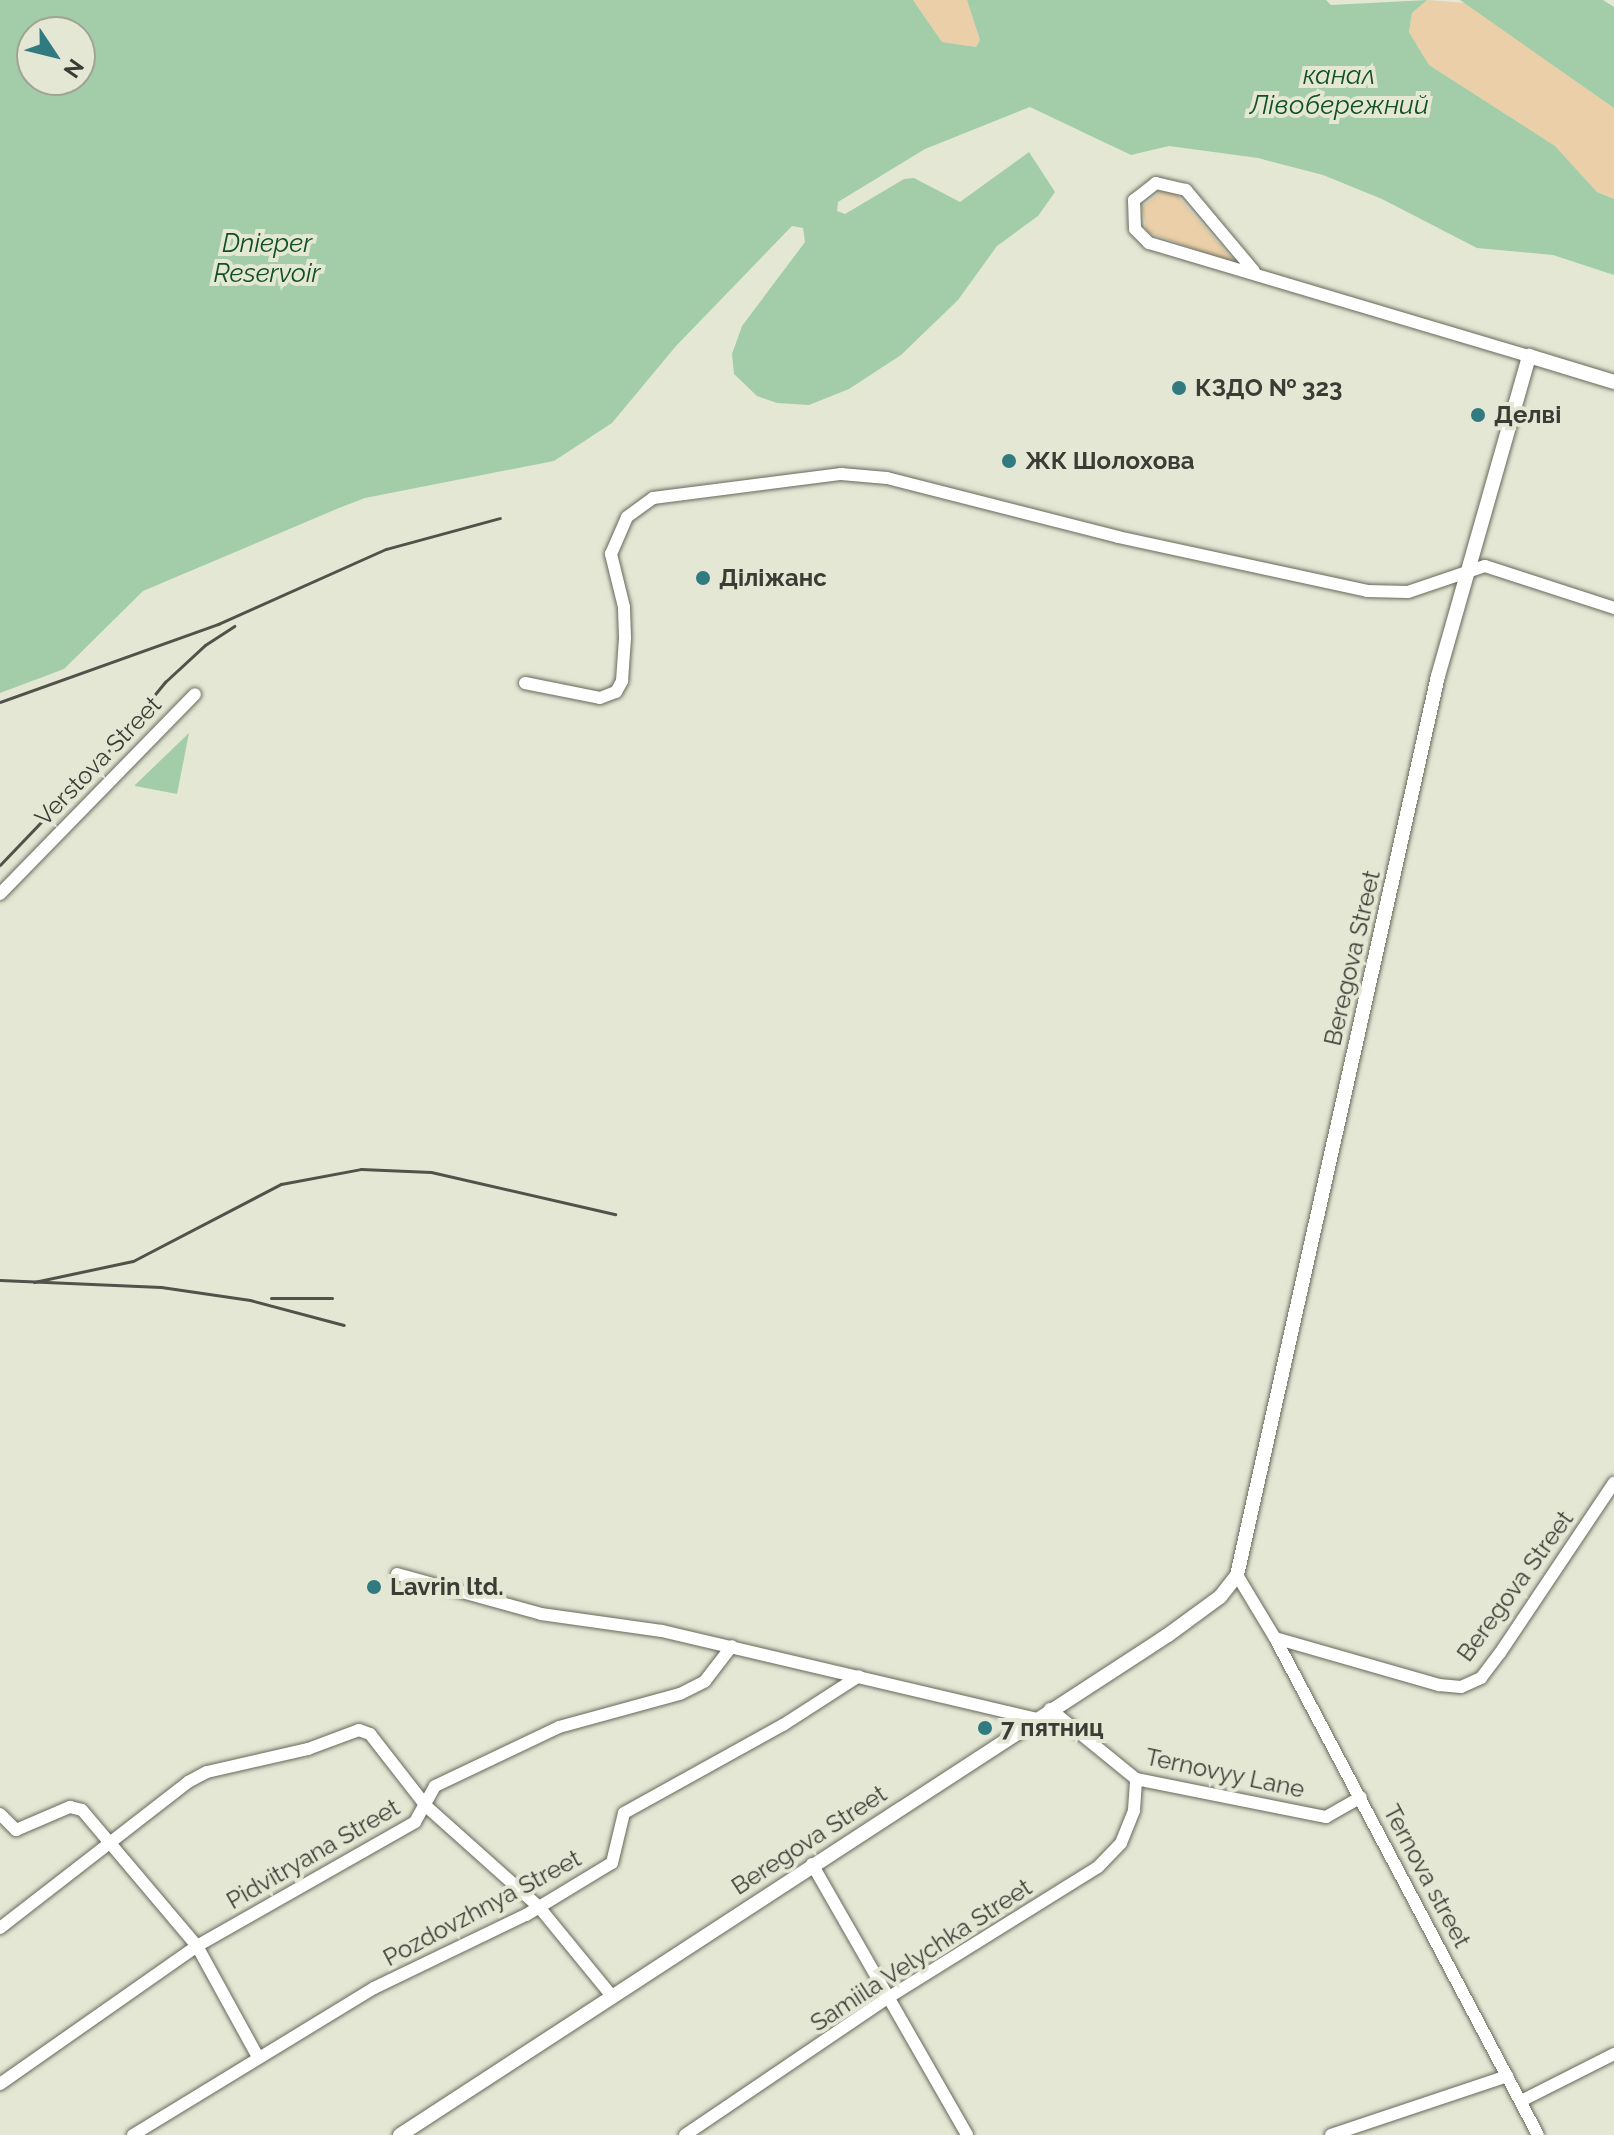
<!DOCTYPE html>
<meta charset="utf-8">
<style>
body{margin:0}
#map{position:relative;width:1614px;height:2135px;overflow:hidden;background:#e5e7d5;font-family:Raleway,sans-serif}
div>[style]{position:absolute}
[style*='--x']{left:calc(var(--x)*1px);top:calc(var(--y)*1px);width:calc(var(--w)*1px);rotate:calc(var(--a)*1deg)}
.green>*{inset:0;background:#eacfa9}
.water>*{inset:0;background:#a3cda8}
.roads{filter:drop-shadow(0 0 2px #67695a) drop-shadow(0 0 2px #67695a)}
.minor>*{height:12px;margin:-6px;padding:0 6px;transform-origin:6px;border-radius:6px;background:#fff}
.tertiary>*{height:14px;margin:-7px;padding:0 7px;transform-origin:7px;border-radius:7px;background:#fff}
.rail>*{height:3px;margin:-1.5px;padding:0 1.5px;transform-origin:1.5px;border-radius:1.5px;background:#51524a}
.dots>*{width:22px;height:22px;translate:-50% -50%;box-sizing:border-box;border:4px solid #e5e7d5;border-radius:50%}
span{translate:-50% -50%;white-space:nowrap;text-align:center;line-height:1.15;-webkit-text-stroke:8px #e5e7d5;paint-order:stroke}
.poi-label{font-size:24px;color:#3b3c35;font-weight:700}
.left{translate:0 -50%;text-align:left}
.street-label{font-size:24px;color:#3b3c35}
.water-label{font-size:26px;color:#105123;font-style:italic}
.north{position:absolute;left:16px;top:16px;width:80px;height:80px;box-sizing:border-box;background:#e5e7d5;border:2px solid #a1a395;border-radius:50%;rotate:125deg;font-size:22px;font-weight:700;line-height:32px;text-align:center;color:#3b3c35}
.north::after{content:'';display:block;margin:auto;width:28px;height:36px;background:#317a80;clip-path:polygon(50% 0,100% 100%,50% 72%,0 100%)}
</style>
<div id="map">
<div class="green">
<i style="clip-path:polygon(913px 0,967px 0,980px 40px,976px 47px,942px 42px)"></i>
<i style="clip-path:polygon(1427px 0,1466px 3px,1614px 108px,1614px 199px,1597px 192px,1555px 146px,1429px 65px,1409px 32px,1412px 13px)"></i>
<i style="clip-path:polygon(1162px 191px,1175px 193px,1236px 264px,1147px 232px,1142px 207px)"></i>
</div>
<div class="water">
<i style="clip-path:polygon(evenodd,0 0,913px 0,942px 42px,976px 47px,980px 40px,967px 0,1326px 0,1331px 5px,1427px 0,1412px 13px,1409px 32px,1429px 65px,1555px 146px,1597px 192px,1614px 199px,1614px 275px,1553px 255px,1477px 248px,1382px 199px,1323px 175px,1258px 158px,1169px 146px,1131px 155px,1030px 107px,925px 149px,838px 202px,837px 211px,845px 214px,904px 179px,914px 178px,960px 202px,1029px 152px,1055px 192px,1038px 216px,997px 246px,958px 300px,901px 355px,849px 389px,809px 405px,777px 403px,757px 396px,734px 374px,732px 354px,742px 326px,805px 242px,803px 228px,792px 226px,676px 346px,612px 423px,554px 461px,365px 498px,339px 508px,143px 591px,64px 669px,0 693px,0 0,32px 32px,80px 32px,80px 80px,32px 80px,32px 32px)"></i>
<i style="clip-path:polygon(1460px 0,1603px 0,1614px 7px,1614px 108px)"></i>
<i style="clip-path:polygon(189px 733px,177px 794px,135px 786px,135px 785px)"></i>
</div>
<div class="roads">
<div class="minor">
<i style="--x:1254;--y:271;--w:106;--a:-130"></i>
<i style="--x:1186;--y:190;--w:31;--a:-167"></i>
<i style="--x:1156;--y:183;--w:28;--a:142"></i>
<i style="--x:1134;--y:200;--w:29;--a:88"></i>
<i style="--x:1135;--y:229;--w:20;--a:45"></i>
<i style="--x:1149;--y:243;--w:396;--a:16.6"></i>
<i style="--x:525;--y:683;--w:76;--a:11.3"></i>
<i style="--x:600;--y:698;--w:17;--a:-21"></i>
<i style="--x:616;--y:692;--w:13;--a:-61"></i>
<i style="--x:622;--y:681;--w:43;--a:-86"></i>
<i style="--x:625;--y:638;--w:31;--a:-92"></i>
<i style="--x:624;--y:607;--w:55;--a:-103.8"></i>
<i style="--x:611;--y:554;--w:40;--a:-66.6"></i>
<i style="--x:627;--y:517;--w:32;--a:-36"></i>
<i style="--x:653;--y:498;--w:190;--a:-7.3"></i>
<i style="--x:841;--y:474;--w:46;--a:5"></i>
<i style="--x:887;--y:478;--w:238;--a:14.3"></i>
<i style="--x:1118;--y:537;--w:255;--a:12.2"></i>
<i style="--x:1367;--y:591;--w:41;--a:1.4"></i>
<i style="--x:1408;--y:592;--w:81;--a:-18.7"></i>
<i style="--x:1485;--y:566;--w:136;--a:18"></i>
<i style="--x:0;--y:894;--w:279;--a:-45.7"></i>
<i style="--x:397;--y:1574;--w:149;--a:15.5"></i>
<i style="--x:541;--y:1614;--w:122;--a:8"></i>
<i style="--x:662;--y:1631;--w:384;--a:13.2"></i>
<i style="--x:1237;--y:1575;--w:74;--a:58.9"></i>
<i style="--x:1275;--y:1638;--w:171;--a:16"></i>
<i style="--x:1439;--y:1685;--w:22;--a:5"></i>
<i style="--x:1461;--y:1687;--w:22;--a:-24"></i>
<i style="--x:1481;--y:1678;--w:31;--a:-53"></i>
<i style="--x:1500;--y:1653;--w:205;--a:-56.2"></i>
<i style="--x:1275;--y:1638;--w:562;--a:62.11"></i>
<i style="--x:1050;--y:1709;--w:111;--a:39.1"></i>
<i style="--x:1136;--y:1779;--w:194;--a:11.3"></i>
<i style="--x:1326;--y:1817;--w:40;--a:-29.7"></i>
<i style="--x:0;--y:1814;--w:23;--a:45"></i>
<i style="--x:16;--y:1830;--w:59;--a:-23.1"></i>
<i style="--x:70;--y:1807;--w:12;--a:14"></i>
<i style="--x:82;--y:1810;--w:178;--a:49.8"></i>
<i style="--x:197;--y:1946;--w:127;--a:61.2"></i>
<i style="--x:812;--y:1864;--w:312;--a:60.2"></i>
<i style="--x:0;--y:1928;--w:238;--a:-37.8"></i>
<i style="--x:188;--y:1782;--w:21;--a:-28"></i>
<i style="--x:207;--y:1772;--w:104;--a:-12.8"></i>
<i style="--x:308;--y:1749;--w:54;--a:-20.4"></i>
<i style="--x:359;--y:1730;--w:12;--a:20"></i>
<i style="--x:370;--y:1734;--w:91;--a:52.1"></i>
<i style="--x:426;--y:1806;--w:152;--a:41.8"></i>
<i style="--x:539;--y:1907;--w:114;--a:50.7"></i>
<i style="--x:0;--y:2084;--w:241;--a:-35"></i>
<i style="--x:197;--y:1946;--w:251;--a:-29.6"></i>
<i style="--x:415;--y:1822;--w:41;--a:-60.9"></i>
<i style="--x:435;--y:1786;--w:137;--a:-25.4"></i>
<i style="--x:559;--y:1727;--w:125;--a:-15.3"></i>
<i style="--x:680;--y:1694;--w:28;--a:-27"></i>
<i style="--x:705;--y:1681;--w:44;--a:-52.4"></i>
<i style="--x:1521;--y:2101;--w:104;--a:-26.8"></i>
<i style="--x:133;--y:2135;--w:282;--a:-31.4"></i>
<i style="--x:374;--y:1988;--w:169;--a:-25.7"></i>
<i style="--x:526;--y:1915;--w:100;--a:-31.2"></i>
<i style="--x:612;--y:1863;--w:51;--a:-76.5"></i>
<i style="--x:624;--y:1813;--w:182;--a:-29"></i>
<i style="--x:783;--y:1725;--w:90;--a:-32.8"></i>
<i style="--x:685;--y:2135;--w:243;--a:-34.1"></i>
<i style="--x:886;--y:1999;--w:250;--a:-31.9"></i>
<i style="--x:1098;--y:1867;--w:33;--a:-46"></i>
<i style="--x:1121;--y:1843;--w:35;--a:-68"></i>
<i style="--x:1134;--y:1810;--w:31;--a:-86"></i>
<i style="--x:1331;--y:2135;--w:186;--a:-18.5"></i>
</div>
<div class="tertiary">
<i style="--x:400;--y:2135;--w:916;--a:-33.07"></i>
<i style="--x:1168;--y:1635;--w:64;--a:-36.2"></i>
<i style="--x:1220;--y:1597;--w:28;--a:-52"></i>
<i style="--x:1237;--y:1575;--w:921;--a:-77.4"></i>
<i style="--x:1438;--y:676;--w:333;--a:-74.1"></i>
<i style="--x:1529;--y:356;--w:89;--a:17"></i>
</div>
</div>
<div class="rail">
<i style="--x:0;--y:702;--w:232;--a:-19.7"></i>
<i style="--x:218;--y:624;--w:184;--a:-24.1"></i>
<i style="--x:386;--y:549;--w:118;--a:-15.2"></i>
<i style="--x:0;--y:865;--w:155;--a:-46.3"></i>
<i style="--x:107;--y:753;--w:92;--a:-50.8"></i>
<i style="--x:165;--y:682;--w:54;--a:-42.8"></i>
<i style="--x:205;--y:645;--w:35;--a:-33"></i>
<i style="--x:0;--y:1280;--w:161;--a:2.5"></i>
<i style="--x:161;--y:1287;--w:90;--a:8.3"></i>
<i style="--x:250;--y:1300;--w:97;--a:14.9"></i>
<i style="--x:34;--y:1282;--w:101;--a:-12"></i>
<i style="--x:133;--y:1261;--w:167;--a:-27.5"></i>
<i style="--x:281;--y:1184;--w:81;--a:-10.6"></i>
<i style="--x:361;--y:1169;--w:70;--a:2.5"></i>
<i style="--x:431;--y:1172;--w:189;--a:12.9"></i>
<i style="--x:271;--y:1298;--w:61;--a:0"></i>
</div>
<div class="dots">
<i style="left:1179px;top:388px;background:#317a80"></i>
<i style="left:1478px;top:415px;background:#317a80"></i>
<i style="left:1009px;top:461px;background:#317a80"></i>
<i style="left:703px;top:578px;background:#317a80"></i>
<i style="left:374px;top:1587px;background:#317a80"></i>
<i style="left:985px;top:1728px;background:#317a80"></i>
</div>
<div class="poi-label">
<span class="left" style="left:1195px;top:388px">КЗДО № 323</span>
<span class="left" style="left:1494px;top:415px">Делві</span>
<span class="left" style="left:1025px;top:461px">ЖК Шолохова</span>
<span class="left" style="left:719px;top:578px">Діліжанс</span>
<span class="left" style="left:390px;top:1587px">Lavrin ltd.</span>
<span class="left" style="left:1001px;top:1728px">7 пятниц</span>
</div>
<div class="street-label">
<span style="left:98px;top:761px;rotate:-46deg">Verstova Street</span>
<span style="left:1352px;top:958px;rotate:-77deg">Beregova Street</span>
<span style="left:1515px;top:1586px;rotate:-54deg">Beregova Street</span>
<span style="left:1225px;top:1773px;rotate:12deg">Ternovyy Lane</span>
<span style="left:809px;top:1840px;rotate:-33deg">Beregova Street</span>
<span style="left:313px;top:1854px;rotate:-30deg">Pidvitryana Street</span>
<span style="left:1427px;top:1876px;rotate:62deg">Ternova street</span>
<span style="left:482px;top:1908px;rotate:-28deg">Pozdovzhnya Street</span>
<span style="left:921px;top:1955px;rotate:-33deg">Samiila Velychka Street</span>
</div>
<div class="water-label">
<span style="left:1339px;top:91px">канал<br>Лівобережний</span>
<span style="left:267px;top:259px">Dnieper<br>Reservoir</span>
</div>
<div class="north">N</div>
</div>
